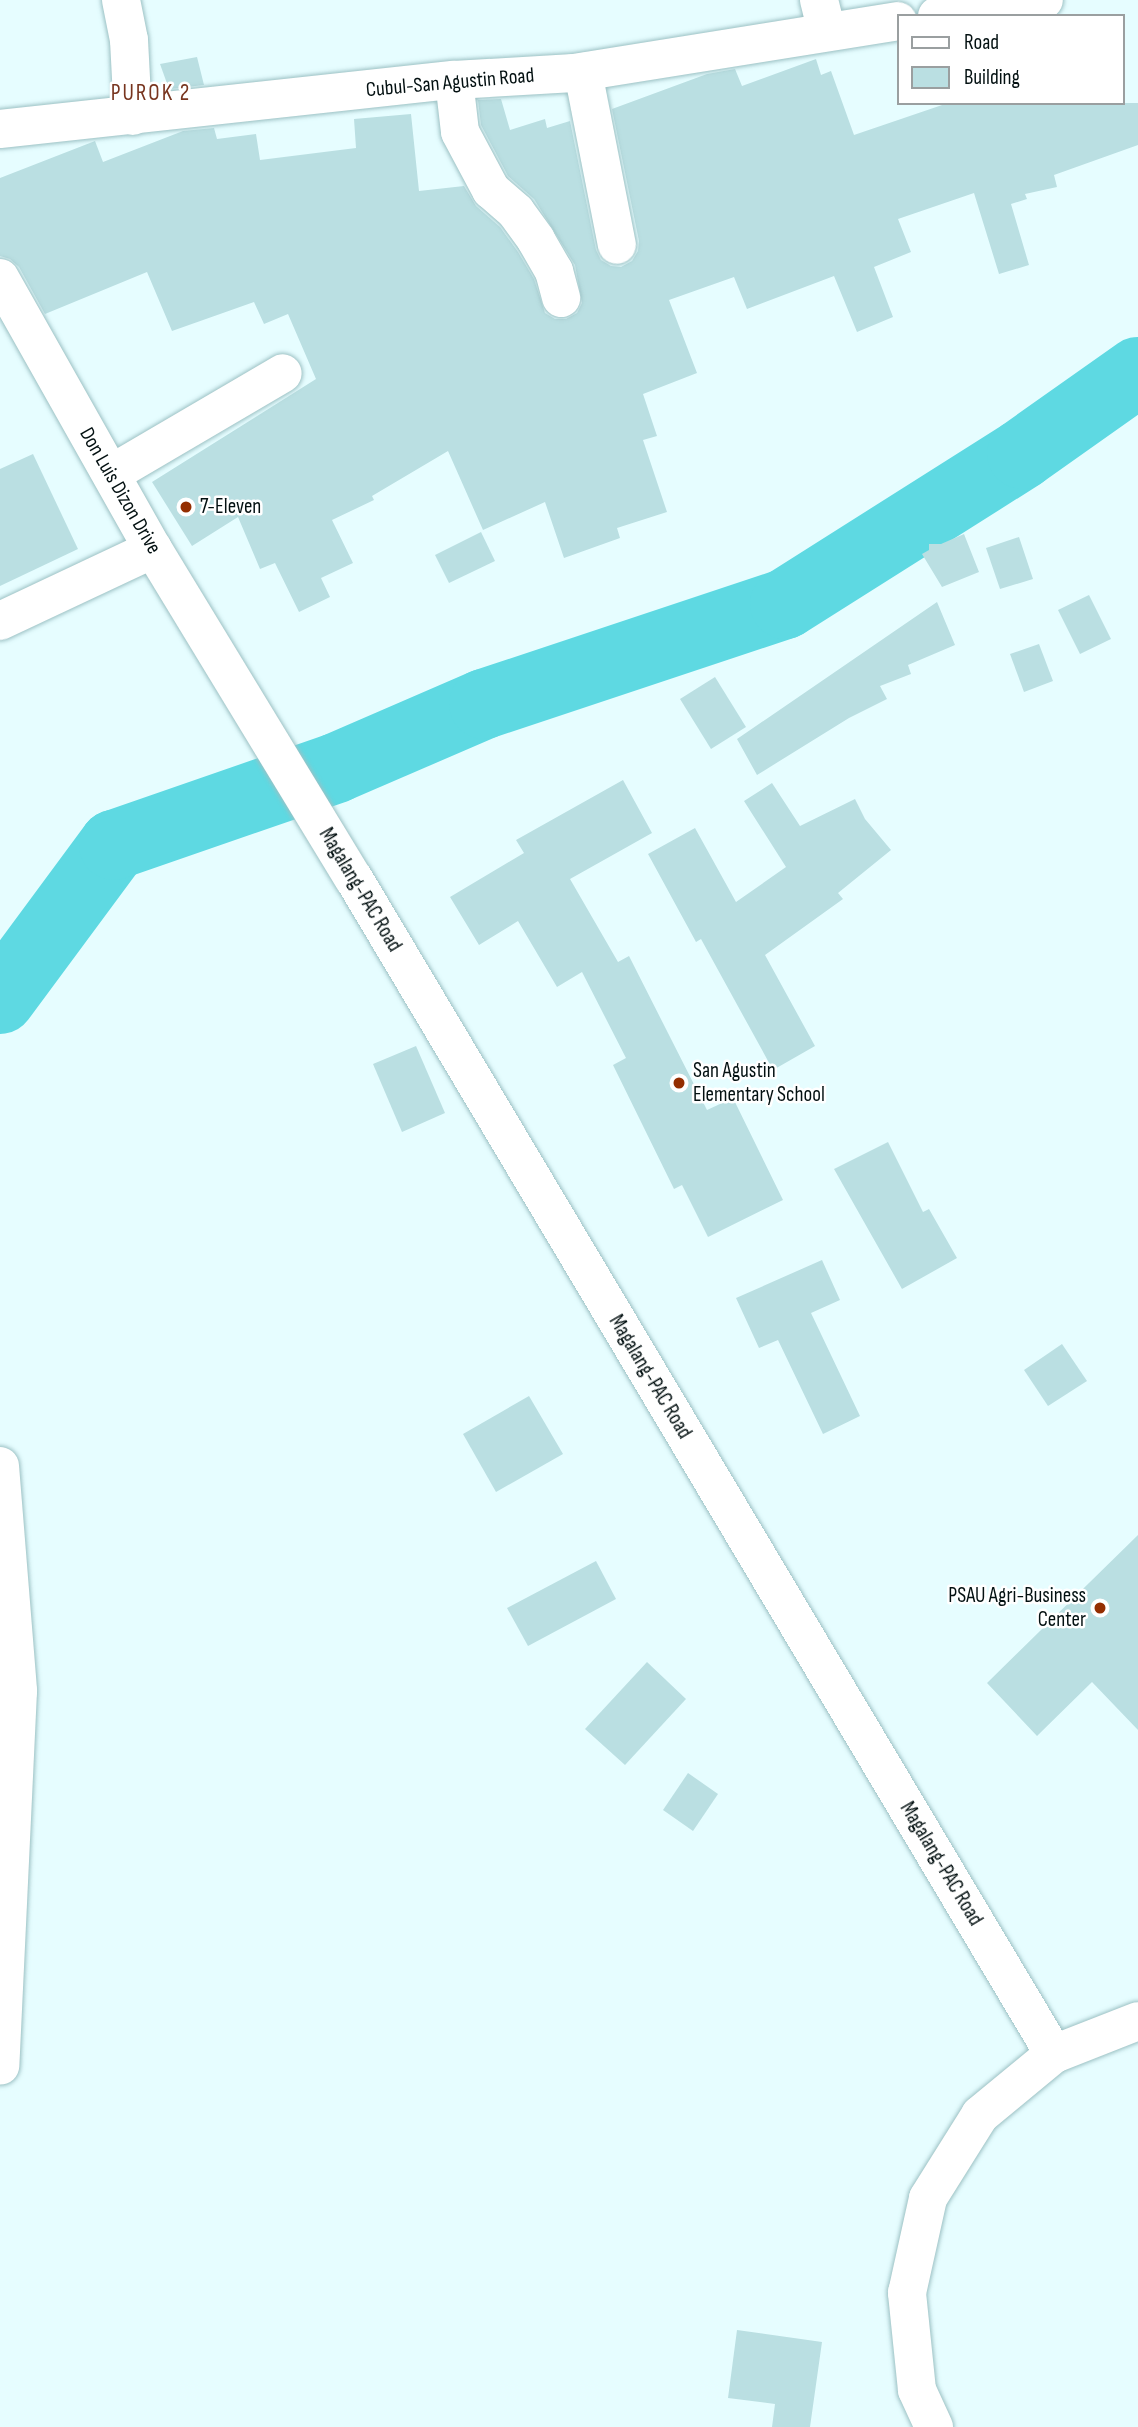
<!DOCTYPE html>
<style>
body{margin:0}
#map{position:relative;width:1138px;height:2427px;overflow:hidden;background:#e6fdff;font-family:"Sofia Sans Condensed",sans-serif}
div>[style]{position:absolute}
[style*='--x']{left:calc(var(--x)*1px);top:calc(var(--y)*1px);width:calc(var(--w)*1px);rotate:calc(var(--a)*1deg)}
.river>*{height:70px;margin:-35px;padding:0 35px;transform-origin:35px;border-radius:35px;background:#5ed9e2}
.building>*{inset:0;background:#badfe2}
.roads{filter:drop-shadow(0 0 2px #9cc1c4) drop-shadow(0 0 2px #9cc1c4)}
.minor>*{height:38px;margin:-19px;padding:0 19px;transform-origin:19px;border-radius:19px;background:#fff}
.dots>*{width:19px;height:19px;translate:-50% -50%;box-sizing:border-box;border:4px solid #fff;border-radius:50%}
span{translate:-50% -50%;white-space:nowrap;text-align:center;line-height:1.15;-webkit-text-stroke:5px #fff;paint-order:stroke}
.street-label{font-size:21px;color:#031011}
.poi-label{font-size:21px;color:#031011}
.left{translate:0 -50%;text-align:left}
.right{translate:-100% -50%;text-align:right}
.neighbourhood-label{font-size:23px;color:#78351f;letter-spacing:2px}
.legend{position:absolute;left:897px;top:14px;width:228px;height:91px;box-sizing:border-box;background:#fff;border:2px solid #9a9fa0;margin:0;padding:9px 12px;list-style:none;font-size:21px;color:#031011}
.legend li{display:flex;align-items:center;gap:14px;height:35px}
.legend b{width:35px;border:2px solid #9a9fa0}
</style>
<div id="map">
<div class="river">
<i style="--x:0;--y:999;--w:192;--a:-53.5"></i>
<i style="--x:114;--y:845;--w:235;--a:-19.1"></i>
<i style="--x:336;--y:768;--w:161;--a:-23.4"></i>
<i style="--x:484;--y:704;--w:317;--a:-18.4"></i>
<i style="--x:785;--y:604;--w:280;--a:-32.3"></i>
<i style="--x:1022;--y:454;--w:142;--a:-35.3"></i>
</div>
<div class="building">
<i style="clip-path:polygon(197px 57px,204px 85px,169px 89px,160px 64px)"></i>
<i style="clip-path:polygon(816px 59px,821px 75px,831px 71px,854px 135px,948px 103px,1138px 103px,1138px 145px,1054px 175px,1057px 187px,1025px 194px,1027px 199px,1011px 204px,1029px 265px,999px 274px,974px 193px,898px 219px,911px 252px,874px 267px,893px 317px,857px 332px,834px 276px,747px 309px,734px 277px,669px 300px,697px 373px,643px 394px,657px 436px,643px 440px,667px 512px,617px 528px,620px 538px,564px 558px,545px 502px,483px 530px,448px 451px,372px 496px,374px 500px,332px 520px,353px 563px,321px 578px,330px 597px,299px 612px,275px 563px,260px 569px,238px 517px,192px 546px,152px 482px,316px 379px,288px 314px,264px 324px,254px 302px,172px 331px,147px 272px,45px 314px,19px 267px,10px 259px,0 256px,0 178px,95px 141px,103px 162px,183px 131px,214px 128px,217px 139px,256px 134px,260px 160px,356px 148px,354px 119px,411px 114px,419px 191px,464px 186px,476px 206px,500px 227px,518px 252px,534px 279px,545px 313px,555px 319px,566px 319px,577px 313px,582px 303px,575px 265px,534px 199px,508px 176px,481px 125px,478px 100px,501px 99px,510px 130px,545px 119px,547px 128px,570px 121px,596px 250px,601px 260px,611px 266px,621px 267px,632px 261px,638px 251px,639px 241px,612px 109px,707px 74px,735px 69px,742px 86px)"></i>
<i style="clip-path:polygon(33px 454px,78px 549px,0 586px,0 469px)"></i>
<i style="clip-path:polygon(481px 532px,495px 561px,449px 583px,435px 555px)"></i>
<i style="clip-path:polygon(964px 534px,979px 572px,942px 587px,922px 554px,929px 550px,929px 544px,941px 544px)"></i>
<i style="clip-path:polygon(1019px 537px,1033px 579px,1000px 589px,986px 548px)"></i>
<i style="clip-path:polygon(1089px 595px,1111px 639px,1080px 654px,1058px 610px)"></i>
<i style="clip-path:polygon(937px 602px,955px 645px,908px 665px,911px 674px,880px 686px,887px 699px,849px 718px,757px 775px,737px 739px)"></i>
<i style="clip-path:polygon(1039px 644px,1053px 681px,1024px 692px,1010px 654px)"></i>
<i style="clip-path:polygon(715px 677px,746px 727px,711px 749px,680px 699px)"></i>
<i style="clip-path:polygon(623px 780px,652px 833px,570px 879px,618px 962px,629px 956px,707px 1110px,733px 1098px,783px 1200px,708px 1237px,682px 1185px,674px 1189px,613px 1065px,626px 1058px,582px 972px,557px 987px,518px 921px,479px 945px,450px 897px,524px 853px,516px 840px)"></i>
<i style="clip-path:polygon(772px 783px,800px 826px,855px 799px,865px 819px,891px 850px,838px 893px,843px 899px,765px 955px,815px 1046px,773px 1070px,701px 939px,696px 942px,648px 854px,695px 828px,736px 902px,786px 867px,744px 801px)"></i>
<i style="clip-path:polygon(416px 1046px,445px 1113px,402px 1132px,373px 1064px)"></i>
<i style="clip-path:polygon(888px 1142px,923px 1212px,929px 1209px,957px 1258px,902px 1289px,834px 1169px)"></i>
<i style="clip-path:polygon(822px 1260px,840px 1300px,811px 1313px,860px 1416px,823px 1434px,778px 1340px,759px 1348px,736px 1298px)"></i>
<i style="clip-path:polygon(1062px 1344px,1087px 1381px,1048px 1406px,1024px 1370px)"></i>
<i style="clip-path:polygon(529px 1396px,563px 1454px,496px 1492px,463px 1434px)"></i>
<i style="clip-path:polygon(1138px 1535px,1138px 1730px,1092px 1682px,1037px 1736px,987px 1683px)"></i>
<i style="clip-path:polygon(596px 1561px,616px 1599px,528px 1646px,507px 1608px)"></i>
<i style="clip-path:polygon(647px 1662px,686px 1699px,625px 1765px,585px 1729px)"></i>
<i style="clip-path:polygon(688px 1773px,718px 1794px,693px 1831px,663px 1810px)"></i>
<i style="clip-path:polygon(737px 2330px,822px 2342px,810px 2427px,772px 2427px,775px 2404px,728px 2398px)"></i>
</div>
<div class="roads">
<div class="minor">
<i style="--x:121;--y:0;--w:41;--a:78.7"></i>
<i style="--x:129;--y:40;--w:76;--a:87"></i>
<i style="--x:819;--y:0;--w:33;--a:76"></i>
<i style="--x:937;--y:16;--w:108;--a:-8.5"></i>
<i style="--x:583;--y:72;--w:176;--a:78.9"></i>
<i style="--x:454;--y:80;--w:52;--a:83.4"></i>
<i style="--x:460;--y:132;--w:66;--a:61.9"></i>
<i style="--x:491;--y:190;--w:33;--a:41"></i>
<i style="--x:516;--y:212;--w:34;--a:54"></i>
<i style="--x:536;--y:240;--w:36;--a:60"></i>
<i style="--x:554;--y:271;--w:28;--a:75"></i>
<i style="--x:0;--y:129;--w:457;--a:-6.2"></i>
<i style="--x:454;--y:80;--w:120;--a:-3.3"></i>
<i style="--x:574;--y:73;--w:328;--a:-9.1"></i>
<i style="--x:0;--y:278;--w:311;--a:60.6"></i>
<i style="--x:153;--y:549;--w:386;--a:58.7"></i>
<i style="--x:354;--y:879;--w:1368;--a:59.22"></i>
<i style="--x:111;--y:474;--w:199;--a:-30.4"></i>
<i style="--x:0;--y:621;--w:169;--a:-25.2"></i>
<i style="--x:0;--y:1466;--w:226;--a:85.4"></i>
<i style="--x:18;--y:1691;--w:375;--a:92.7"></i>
<i style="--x:934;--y:2427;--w:41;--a:-114.7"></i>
<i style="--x:917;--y:2390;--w:98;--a:-95.9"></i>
<i style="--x:907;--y:2293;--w:97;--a:-77.5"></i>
<i style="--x:928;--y:2198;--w:98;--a:-57.9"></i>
<i style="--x:980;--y:2115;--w:96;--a:-39.5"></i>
<i style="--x:1054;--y:2054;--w:90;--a:-21.4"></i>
</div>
</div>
<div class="dots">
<i style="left:186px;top:507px;background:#942e01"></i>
<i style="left:679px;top:1083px;background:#942e01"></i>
<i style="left:1100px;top:1608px;background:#942e01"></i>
</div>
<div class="street-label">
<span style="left:450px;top:83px;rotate:-5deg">Cubul-San Agustin Road</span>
<span style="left:120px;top:491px;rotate:60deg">Don Luis Dizon Drive</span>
<span style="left:360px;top:890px;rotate:59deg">Magalang-PAC Road</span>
<span style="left:650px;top:1377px;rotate:59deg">Magalang-PAC Road</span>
<span style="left:941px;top:1864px;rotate:59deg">Magalang-PAC Road</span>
</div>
<div class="poi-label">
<span class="left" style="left:200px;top:507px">7-Eleven</span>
<span class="left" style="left:693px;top:1083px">San Agustin<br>Elementary School</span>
<span class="right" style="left:1086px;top:1608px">PSAU Agri-Business<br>Center</span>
</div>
<div class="neighbourhood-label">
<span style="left:151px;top:93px">PUROK 2</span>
</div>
<ul class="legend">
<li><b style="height:9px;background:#fff"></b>Road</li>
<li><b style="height:19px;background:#badfe2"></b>Building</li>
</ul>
</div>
